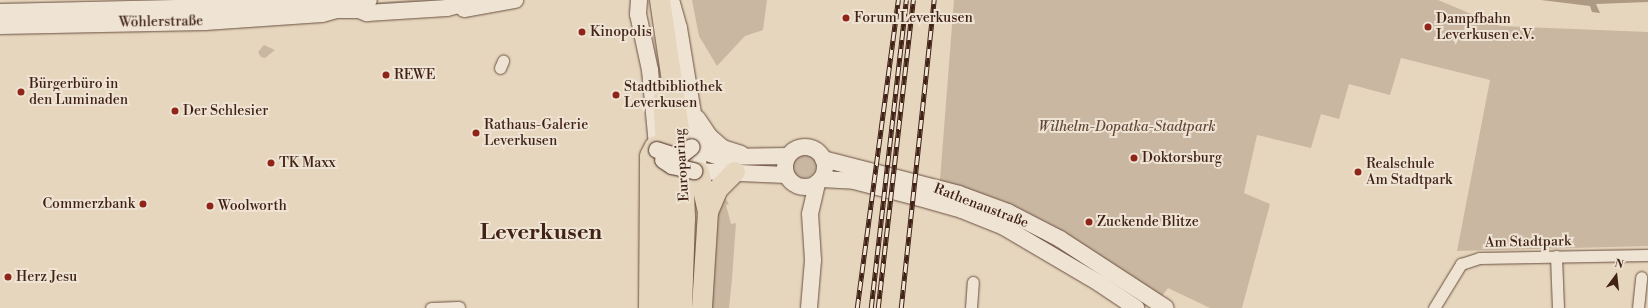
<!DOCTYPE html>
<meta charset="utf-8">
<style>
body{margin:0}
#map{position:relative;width:1648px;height:308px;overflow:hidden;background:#e6d6bd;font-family:"Libre Bodoni",serif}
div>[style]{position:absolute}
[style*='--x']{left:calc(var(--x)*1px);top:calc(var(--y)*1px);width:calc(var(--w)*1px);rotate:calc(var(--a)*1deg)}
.green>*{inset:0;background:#cab7a1}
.round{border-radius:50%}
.water>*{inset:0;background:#ae9984}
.roads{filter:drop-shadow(0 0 1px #6a4f40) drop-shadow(0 0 1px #6a4f40)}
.street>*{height:11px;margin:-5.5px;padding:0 5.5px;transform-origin:5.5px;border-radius:5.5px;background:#efe4d4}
.secondary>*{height:16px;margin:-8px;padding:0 8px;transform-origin:8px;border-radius:8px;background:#efe4d4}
.secondary>.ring{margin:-8px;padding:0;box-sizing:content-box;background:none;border:16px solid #efe4d4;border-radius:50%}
.highway>*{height:20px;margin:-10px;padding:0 10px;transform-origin:10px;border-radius:10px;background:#e6d6bd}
.rail>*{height:4.5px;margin-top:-2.25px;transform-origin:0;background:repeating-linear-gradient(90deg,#efe4d4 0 9px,#412216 0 18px);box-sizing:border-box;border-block:1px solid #412216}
.bridges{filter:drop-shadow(0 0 1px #412216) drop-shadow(0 0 1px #412216)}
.secondary-bridge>*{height:16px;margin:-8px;padding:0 8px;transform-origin:8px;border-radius:8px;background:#efe4d4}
.dots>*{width:11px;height:11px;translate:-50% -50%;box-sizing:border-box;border:2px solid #efe4d4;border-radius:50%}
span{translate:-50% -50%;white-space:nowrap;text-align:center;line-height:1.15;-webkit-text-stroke:4px #efe4d4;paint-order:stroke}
.poi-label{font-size:14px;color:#412216}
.left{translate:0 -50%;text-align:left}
.right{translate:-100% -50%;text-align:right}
.street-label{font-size:14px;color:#412216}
.park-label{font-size:14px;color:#634739;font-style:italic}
.town-label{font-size:22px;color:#412216;font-weight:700}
.north{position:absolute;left:1596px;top:256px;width:40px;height:40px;-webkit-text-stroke:3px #efe4d4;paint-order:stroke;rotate:15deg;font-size:11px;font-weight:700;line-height:16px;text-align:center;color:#412216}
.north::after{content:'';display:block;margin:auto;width:14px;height:18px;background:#412216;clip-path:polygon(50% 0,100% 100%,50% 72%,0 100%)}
</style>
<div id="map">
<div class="green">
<i style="clip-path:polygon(412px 0,462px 0,395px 6px,350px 4px)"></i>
<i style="clip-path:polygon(692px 0,767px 0,763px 30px,745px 36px,717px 66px,699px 36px)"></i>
<i style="clip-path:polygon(954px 0,1438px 0,1500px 26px,1648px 32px,1648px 246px,1457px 251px,1490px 80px,1401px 58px,1390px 95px,1349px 84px,1339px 119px,1321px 114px,1311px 148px,1257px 135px,1244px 193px,1270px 204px,1242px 308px,1210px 308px,1168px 288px,1161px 297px,1003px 201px,940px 180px)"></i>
<i style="clip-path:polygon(264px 45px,275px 50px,265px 58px,261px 57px,258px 52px)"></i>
<i class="round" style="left:791px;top:152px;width:26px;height:26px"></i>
<i style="clip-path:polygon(722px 193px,729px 204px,726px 205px,731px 224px,736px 223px,732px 279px,729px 308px,711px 308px,715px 216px)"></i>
</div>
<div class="water">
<i style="clip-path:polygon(1541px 0,1648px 0,1648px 2px,1596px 4px,1600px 13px,1592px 12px,1590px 6px)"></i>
</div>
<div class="roads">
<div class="street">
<i style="--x:500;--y:68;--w:8;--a:-67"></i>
<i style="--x:1556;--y:256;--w:52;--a:87.8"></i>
<i style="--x:431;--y:308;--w:28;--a:-2"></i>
<i style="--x:971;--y:308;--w:26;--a:-86"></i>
<i style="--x:1434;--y:308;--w:52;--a:-58.5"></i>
<i style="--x:1461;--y:264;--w:19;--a:-18"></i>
<i style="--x:1479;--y:258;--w:169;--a:-1"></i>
<i style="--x:1638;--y:308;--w:31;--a:-84"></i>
</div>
<div class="secondary">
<i style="--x:639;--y:0;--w:14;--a:94"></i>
<i style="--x:638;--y:14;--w:57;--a:77.9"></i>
<i style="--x:650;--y:70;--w:86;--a:84.7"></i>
<i style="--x:671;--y:0;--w:29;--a:74"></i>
<i style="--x:679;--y:28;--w:111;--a:80.7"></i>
<i style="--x:697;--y:138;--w:34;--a:87"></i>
<i style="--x:464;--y:9;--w:52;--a:-10"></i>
<i style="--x:0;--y:12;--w:219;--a:-1.3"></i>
<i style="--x:219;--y:7;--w:150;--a:-2.7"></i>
<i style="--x:0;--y:26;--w:205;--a:-1.1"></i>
<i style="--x:205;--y:22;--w:117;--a:-3.9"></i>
<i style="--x:322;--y:14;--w:16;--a:-15"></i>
<i style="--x:337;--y:10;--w:22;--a:0"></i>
<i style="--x:359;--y:10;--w:9;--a:21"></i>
<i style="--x:367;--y:13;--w:80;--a:-3.6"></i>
<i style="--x:447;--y:8;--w:32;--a:-14"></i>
<i style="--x:697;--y:118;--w:22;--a:56"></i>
<i style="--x:709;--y:136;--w:18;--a:41"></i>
<i style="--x:723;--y:148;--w:19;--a:18"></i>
<i style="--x:697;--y:138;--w:18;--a:56"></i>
<i style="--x:707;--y:153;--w:13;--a:18"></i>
<i style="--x:719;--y:157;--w:69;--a:-0.8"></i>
<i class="ring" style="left:785px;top:147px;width:24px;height:24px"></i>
<i style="--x:823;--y:159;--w:140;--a:14.4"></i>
<i style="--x:959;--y:194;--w:52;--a:20.2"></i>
<i style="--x:1008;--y:212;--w:59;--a:27.4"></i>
<i style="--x:1060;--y:239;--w:126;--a:33.1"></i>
<i style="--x:694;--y:171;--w:92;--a:2.5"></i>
<i style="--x:821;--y:179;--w:33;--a:3"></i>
<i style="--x:854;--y:181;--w:68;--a:14.4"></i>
<i style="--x:920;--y:198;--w:44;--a:15.9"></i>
<i style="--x:962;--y:210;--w:45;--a:22"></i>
<i style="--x:1004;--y:227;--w:110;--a:30.5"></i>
<i style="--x:1099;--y:283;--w:45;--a:34"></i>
<i style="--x:809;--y:308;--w:48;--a:-85.2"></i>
<i style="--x:813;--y:260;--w:46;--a:-93.7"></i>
<i style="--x:810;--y:214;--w:32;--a:-77"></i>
</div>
<div class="highway">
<i style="--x:660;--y:0;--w:158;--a:81.6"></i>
<i style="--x:683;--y:156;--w:62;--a:88.2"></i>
<i style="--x:685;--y:218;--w:90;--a:91.9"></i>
<i style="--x:663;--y:100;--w:89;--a:86.1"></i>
<i style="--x:669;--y:189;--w:119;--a:91.4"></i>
<i style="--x:699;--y:172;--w:41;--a:77.3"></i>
<i style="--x:708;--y:212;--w:96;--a:93.6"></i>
<i style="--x:708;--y:212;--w:25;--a:-67"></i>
<i style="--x:718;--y:189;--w:24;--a:-45"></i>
<i style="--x:649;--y:308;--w:152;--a:-89.6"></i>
<i style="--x:650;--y:156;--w:11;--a:-63"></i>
</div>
</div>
<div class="rail">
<i style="--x:857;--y:308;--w:311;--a:-82.4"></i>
<i style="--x:871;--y:308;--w:310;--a:-83.5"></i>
<i style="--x:878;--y:308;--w:310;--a:-83.5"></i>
<i style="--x:901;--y:308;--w:310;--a:-83.9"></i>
</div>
<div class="bridges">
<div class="secondary-bridge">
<i style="--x:657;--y:150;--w:23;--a:18"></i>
<i style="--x:679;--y:157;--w:16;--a:-38"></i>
<i style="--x:663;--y:160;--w:11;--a:34"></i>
<i style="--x:672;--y:166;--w:23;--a:13"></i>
</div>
</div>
<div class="dots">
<i style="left:846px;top:18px;background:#8f2418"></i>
<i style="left:1428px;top:27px;background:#8f2418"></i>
<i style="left:582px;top:32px;background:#8f2418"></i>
<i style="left:386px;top:75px;background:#8f2418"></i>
<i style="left:21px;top:92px;background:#8f2418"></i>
<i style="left:616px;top:95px;background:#8f2418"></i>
<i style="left:175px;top:111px;background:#8f2418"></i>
<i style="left:476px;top:133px;background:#8f2418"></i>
<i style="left:1134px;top:158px;background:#8f2418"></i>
<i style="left:271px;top:163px;background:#8f2418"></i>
<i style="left:1358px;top:172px;background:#8f2418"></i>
<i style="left:143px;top:204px;background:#8f2418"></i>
<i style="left:210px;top:206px;background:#8f2418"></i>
<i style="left:1089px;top:222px;background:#8f2418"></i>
<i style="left:8px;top:277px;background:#8f2418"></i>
</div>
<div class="poi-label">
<span class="left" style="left:854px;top:18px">Forum Leverkusen</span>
<span class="left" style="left:1436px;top:27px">Dampfbahn<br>Leverkusen e.V.</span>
<span class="left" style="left:590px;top:32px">Kinopolis</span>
<span class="left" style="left:394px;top:75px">REWE</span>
<span class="left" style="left:29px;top:92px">Bürgerbüro in<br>den Luminaden</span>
<span class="left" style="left:624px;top:95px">Stadtbibliothek<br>Leverkusen</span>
<span class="left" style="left:183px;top:111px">Der Schlesier</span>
<span class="left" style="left:484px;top:133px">Rathaus-Galerie<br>Leverkusen</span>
<span class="left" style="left:1142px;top:158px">Doktorsburg</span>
<span class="left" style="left:279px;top:163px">TK Maxx</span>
<span class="left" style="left:1366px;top:172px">Realschule<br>Am Stadtpark</span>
<span class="right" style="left:135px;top:204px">Commerzbank</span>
<span class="left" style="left:218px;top:206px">Woolworth</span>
<span class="left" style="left:1097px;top:222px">Zuckende Blitze</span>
<span class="left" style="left:16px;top:277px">Herz Jesu</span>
</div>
<div class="street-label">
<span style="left:161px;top:22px;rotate:-1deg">Wöhlerstraße</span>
<span style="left:682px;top:165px;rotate:-94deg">Europaring</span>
<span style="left:981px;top:206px;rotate:21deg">Rathenaustraße</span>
<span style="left:1528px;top:242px;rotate:-1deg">Am Stadtpark</span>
</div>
<div class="park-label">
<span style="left:1127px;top:127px">Wilhelm-Dopatka-Stadtpark</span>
</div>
<div class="town-label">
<span style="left:541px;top:233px">Leverkusen</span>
</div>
<div class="north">N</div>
</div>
